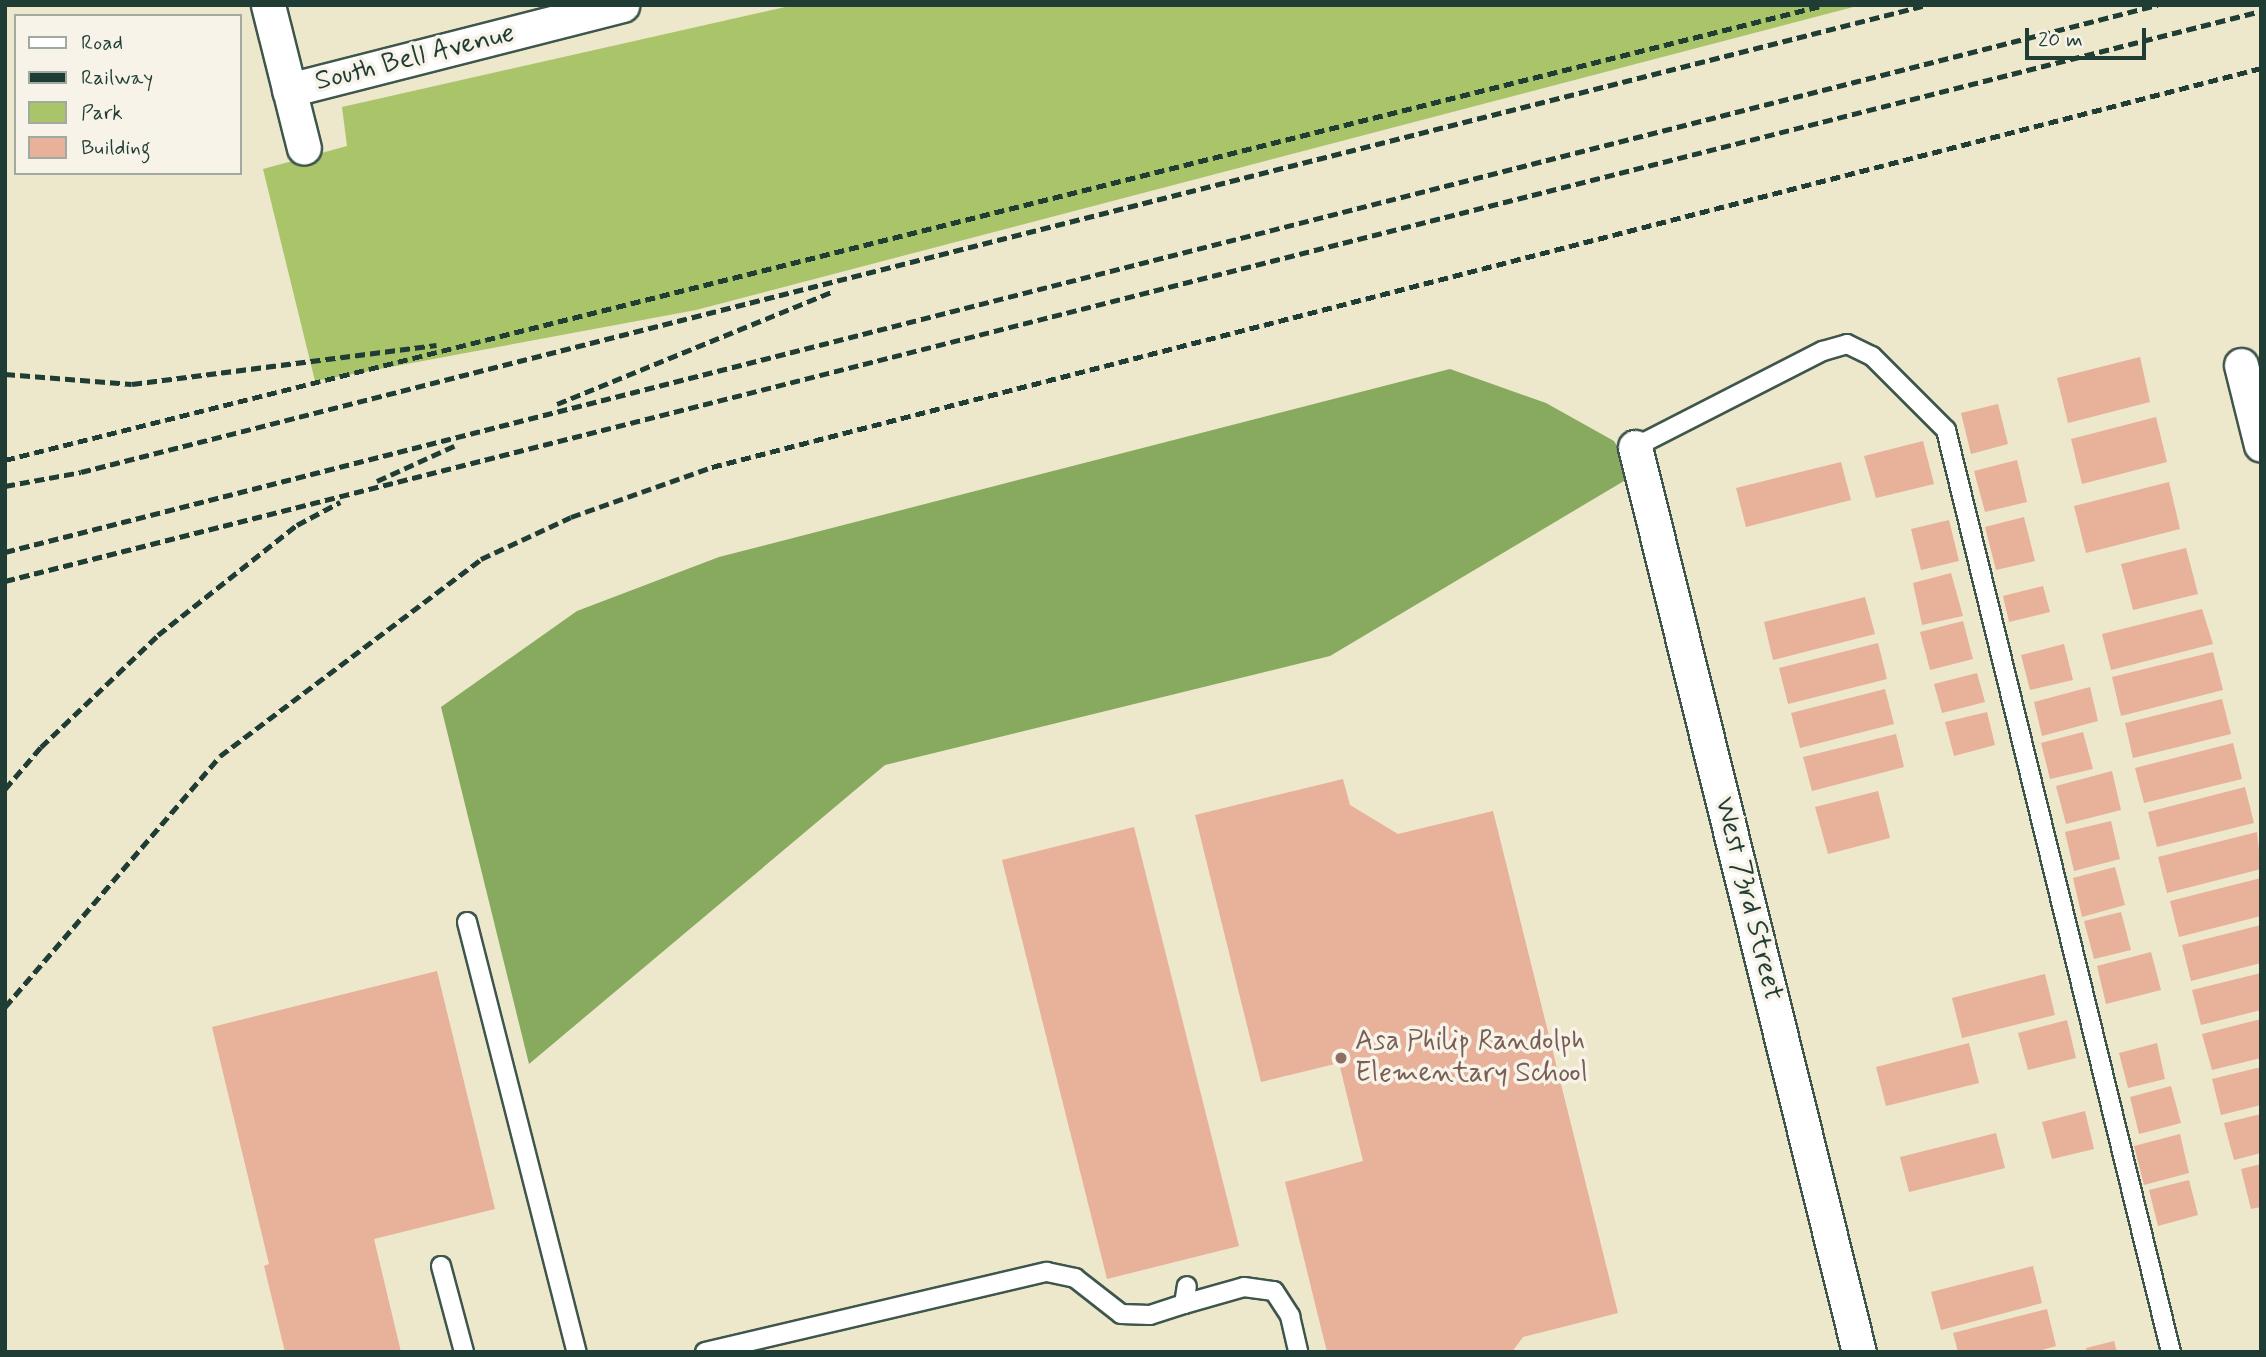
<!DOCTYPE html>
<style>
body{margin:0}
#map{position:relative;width:2266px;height:1357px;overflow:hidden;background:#ede7cc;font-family:Mynerve,sans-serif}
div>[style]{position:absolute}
.green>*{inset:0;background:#aac46a}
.forest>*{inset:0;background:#87aa5e}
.building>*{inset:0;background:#e7b19a}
.roads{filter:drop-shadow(2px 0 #3e564b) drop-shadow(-2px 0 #3e564b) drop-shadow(0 2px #3e564b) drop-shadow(0 -2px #3e564b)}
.lane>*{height:18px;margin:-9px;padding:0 9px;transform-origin:9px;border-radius:9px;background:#fff}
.street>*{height:33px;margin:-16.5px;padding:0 16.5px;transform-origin:16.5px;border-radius:16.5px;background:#fff}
.rail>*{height:5px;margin-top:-2.5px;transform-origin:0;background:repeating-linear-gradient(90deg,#1f3d34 0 10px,transparent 0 15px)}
.dots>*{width:19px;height:19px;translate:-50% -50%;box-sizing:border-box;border:4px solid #f7f3e8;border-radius:50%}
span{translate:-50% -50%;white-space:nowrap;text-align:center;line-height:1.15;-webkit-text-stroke:7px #f7f3e8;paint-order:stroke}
.street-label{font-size:28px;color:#1f3d34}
.education-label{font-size:28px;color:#785e54}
.left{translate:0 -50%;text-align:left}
.frame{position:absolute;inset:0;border:7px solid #1f3d34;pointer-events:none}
.legend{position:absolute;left:14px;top:14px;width:228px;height:161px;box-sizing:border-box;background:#f7f3e8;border:2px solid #a1aaa0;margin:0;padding:9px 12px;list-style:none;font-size:21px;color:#1f3d34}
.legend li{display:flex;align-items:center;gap:14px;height:35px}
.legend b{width:35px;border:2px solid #a1aaa0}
.scale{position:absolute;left:2025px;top:28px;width:121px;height:32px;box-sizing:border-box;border:4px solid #1f3d34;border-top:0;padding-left:9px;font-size:21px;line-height:24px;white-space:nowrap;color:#1f3d34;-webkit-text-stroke:5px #f7f3e8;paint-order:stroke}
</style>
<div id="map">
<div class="green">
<i style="clip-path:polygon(794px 5px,1861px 5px,696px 310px,315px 381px,263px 169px,347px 146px,342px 107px)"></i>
</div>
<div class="forest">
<i style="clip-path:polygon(1450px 369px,1546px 403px,1614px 441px,1634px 475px,1330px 656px,885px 765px,529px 1064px,441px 707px,577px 611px,719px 557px)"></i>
</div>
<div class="building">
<i style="clip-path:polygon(2140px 357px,2150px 402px,2068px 423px,2057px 378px)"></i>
<i style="clip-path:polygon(1998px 404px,2008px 444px,1971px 454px,1961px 413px)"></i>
<i style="clip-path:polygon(2156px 417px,2167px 462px,2082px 484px,2071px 439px)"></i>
<i style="clip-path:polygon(1923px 441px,1934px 484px,1876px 498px,1864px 456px)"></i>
<i style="clip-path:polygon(2017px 460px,2027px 502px,1985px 512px,1974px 471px)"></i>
<i style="clip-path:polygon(1841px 462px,1851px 500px,1746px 527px,1736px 488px)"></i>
<i style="clip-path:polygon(2169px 482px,2180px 529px,2086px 553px,2074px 506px)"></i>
<i style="clip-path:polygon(2024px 517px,2035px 561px,1996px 570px,1985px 527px)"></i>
<i style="clip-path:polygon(1949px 520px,1959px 561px,1921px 570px,1911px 529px)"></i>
<i style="clip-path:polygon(2186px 548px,2198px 594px,2133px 610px,2121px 564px)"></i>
<i style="clip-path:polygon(1951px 573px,1963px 616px,1922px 625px,1913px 583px)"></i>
<i style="clip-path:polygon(2043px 586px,2050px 612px,2009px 622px,2003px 596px)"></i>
<i style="clip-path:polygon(1865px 597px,1875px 634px,1773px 660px,1764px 622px)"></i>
<i style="clip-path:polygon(2202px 609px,2213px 644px,2111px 670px,2102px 634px)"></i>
<i style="clip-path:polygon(1963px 621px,1973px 659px,1930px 670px,1920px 632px)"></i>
<i style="clip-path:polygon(1878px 643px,1887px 679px,1788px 704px,1779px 668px)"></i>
<i style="clip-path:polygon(2064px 644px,2073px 680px,2030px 690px,2021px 655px)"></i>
<i style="clip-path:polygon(2213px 652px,2223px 690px,2121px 716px,2112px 677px)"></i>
<i style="clip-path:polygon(1977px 673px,1985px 702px,1942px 713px,1934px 684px)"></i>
<i style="clip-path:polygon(2090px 687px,2098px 721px,2042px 736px,2034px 702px)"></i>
<i style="clip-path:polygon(1885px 689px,1894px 724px,1800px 748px,1791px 713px)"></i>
<i style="clip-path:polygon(2222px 699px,2231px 734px,2133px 758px,2125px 723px)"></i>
<i style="clip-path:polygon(1987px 712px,1995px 745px,1954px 756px,1945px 722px)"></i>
<i style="clip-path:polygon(2083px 732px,2093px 769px,2050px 779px,2041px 743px)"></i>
<i style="clip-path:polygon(1896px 734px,1904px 767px,1812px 791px,1803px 757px)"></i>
<i style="clip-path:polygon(2233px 743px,2242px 779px,2144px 803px,2135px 768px)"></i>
<i style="clip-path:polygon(2112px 771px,2121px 810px,2066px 824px,2056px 786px)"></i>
<i style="clip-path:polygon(1343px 779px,1350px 805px,1398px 834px,1493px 811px,1618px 1313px,1523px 1337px,1512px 1352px,1327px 1352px,1285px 1182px,1363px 1161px,1339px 1063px,1261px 1082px,1195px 815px)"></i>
<i style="clip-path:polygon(2245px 787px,2254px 823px,2157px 847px,2148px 812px)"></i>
<i style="clip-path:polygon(1878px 791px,1890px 838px,1828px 854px,1815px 807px)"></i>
<i style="clip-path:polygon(2111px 821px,2120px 859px,2074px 871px,2065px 832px)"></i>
<i style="clip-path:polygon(1134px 827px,1239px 1246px,1107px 1279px,1002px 860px)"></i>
<i style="clip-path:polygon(2257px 832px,2261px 869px,2167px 893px,2158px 857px)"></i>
<i style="clip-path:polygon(2115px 867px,2125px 905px,2082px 917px,2073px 878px)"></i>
<i style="clip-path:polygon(2261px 878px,2261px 916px,2179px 937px,2170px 901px)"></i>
<i style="clip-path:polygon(2121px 912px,2131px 950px,2094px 959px,2084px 921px)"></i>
<i style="clip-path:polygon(2261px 925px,2261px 963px,2191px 981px,2182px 945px)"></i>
<i style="clip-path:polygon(2151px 952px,2161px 990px,2106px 1004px,2097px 966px)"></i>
<i style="clip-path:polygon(437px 971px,495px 1209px,374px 1239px,401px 1352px,285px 1352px,264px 1266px,269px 1264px,212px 1027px)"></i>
<i style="clip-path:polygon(2261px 973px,2261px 1010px,2201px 1025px,2192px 990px)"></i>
<i style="clip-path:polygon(2045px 974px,2055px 1015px,1962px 1038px,1952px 998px)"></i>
<i style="clip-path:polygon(2261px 1019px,2261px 1058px,2212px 1070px,2202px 1034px)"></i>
<i style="clip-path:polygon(2067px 1020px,2076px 1058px,2028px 1070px,2018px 1033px)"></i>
<i style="clip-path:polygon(1969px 1043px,1979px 1083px,1886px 1106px,1876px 1067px)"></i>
<i style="clip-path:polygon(2157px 1043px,2165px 1079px,2128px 1088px,2119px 1053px)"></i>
<i style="clip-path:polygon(2261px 1067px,2261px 1105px,2221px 1115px,2212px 1079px)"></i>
<i style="clip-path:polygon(2171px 1086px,2181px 1123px,2139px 1134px,2130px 1097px)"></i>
<i style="clip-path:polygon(2085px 1111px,2094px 1149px,2052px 1159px,2042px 1122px)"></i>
<i style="clip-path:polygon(2261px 1114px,2261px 1153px,2234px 1160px,2224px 1123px)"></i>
<i style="clip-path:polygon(1996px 1133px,2005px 1168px,1909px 1192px,1900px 1157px)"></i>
<i style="clip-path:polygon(2180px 1134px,2189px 1173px,2144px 1185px,2134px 1146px)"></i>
<i style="clip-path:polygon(2261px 1164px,2261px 1207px,2251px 1209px,2241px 1169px)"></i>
<i style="clip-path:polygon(2189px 1180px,2198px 1215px,2158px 1226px,2149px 1190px)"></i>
<i style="clip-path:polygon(2033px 1266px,2042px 1303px,1941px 1330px,1931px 1292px)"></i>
<i style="clip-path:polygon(2047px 1309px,2056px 1346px,2035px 1352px,1958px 1352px,1953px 1333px)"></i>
<i style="clip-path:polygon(2114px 1341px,2117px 1352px,2087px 1352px,2086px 1348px)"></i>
</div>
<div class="roads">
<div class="lane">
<i style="left:1635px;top:447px;width:211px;rotate:-27.1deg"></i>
<i style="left:1823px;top:351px;width:25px;rotate:-16deg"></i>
<i style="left:1847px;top:344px;width:28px;rotate:26deg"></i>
<i style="left:1872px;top:356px;width:105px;rotate:45deg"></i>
<i style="left:1946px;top:430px;width:949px;rotate:76.29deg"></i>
<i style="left:467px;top:922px;width:444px;rotate:75.7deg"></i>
<i style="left:441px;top:1266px;width:89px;rotate:75deg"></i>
<i style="left:1184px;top:1304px;width:62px;rotate:-15.8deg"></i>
<i style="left:1244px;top:1287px;width:30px;rotate:8deg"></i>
<i style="left:1274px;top:1291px;width:30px;rotate:57deg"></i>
<i style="left:1290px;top:1316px;width:37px;rotate:77deg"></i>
<i style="left:705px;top:1352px;width:351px;rotate:-13.2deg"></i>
<i style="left:1047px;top:1272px;width:29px;rotate:12deg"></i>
<i style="left:1075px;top:1278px;width:58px;rotate:38deg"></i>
<i style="left:1121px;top:1314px;width:29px;rotate:2deg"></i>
<i style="left:1150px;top:1315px;width:36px;rotate:-18deg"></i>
<i style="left:1184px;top:1304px;width:18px;rotate:-81deg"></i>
</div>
<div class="street">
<i style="left:268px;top:5px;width:147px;rotate:75.9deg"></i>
<i style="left:289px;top:90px;width:344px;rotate:-14.3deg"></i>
<i style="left:2241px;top:365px;width:82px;rotate:76deg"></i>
<i style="left:1635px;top:447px;width:932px;rotate:76.1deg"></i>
</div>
</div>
<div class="rail">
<i style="left:5px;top:374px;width:127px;rotate:4.5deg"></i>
<i style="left:132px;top:384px;width:307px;rotate:-7.3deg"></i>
<i style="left:557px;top:404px;width:297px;rotate:-22.2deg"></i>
<i style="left:5px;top:460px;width:1875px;rotate:-14.04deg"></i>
<i style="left:377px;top:481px;width:87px;rotate:-24.5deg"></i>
<i style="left:5px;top:486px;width:77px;rotate:-10.4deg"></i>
<i style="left:81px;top:472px;width:1904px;rotate:-14.2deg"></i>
<i style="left:5px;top:552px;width:2221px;rotate:-14.26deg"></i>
<i style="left:5px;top:581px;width:2327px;rotate:-14.18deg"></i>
<i style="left:5px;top:789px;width:55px;rotate:-49.4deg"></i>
<i style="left:41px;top:747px;width:162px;rotate:-43.7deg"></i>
<i style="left:158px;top:635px;width:177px;rotate:-38.4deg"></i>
<i style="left:297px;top:525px;width:49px;rotate:-28.1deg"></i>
<i style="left:5px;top:1007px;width:330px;rotate:-49.4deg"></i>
<i style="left:220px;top:756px;width:327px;rotate:-37deg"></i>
<i style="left:481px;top:559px;width:99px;rotate:-25deg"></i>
<i style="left:571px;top:517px;width:150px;rotate:-19.5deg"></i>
<i style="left:712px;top:467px;width:1600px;rotate:-14.44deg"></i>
</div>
<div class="dots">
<i style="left:1341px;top:1058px;background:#8d6e63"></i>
</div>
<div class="street-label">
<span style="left:415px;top:58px;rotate:-14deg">South Bell Avenue</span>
<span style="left:1748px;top:899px;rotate:76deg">West 73rd Street</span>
</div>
<div class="education-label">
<span class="left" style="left:1355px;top:1058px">Asa Philip Randolph<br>Elementary School</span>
</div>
<div class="frame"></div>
<ul class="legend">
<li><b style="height:9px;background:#fff"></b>Road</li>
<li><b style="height:9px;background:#1f3d34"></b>Railway</li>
<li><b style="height:19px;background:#aac46a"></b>Park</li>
<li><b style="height:19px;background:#e7b19a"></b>Building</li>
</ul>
<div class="scale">20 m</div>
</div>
